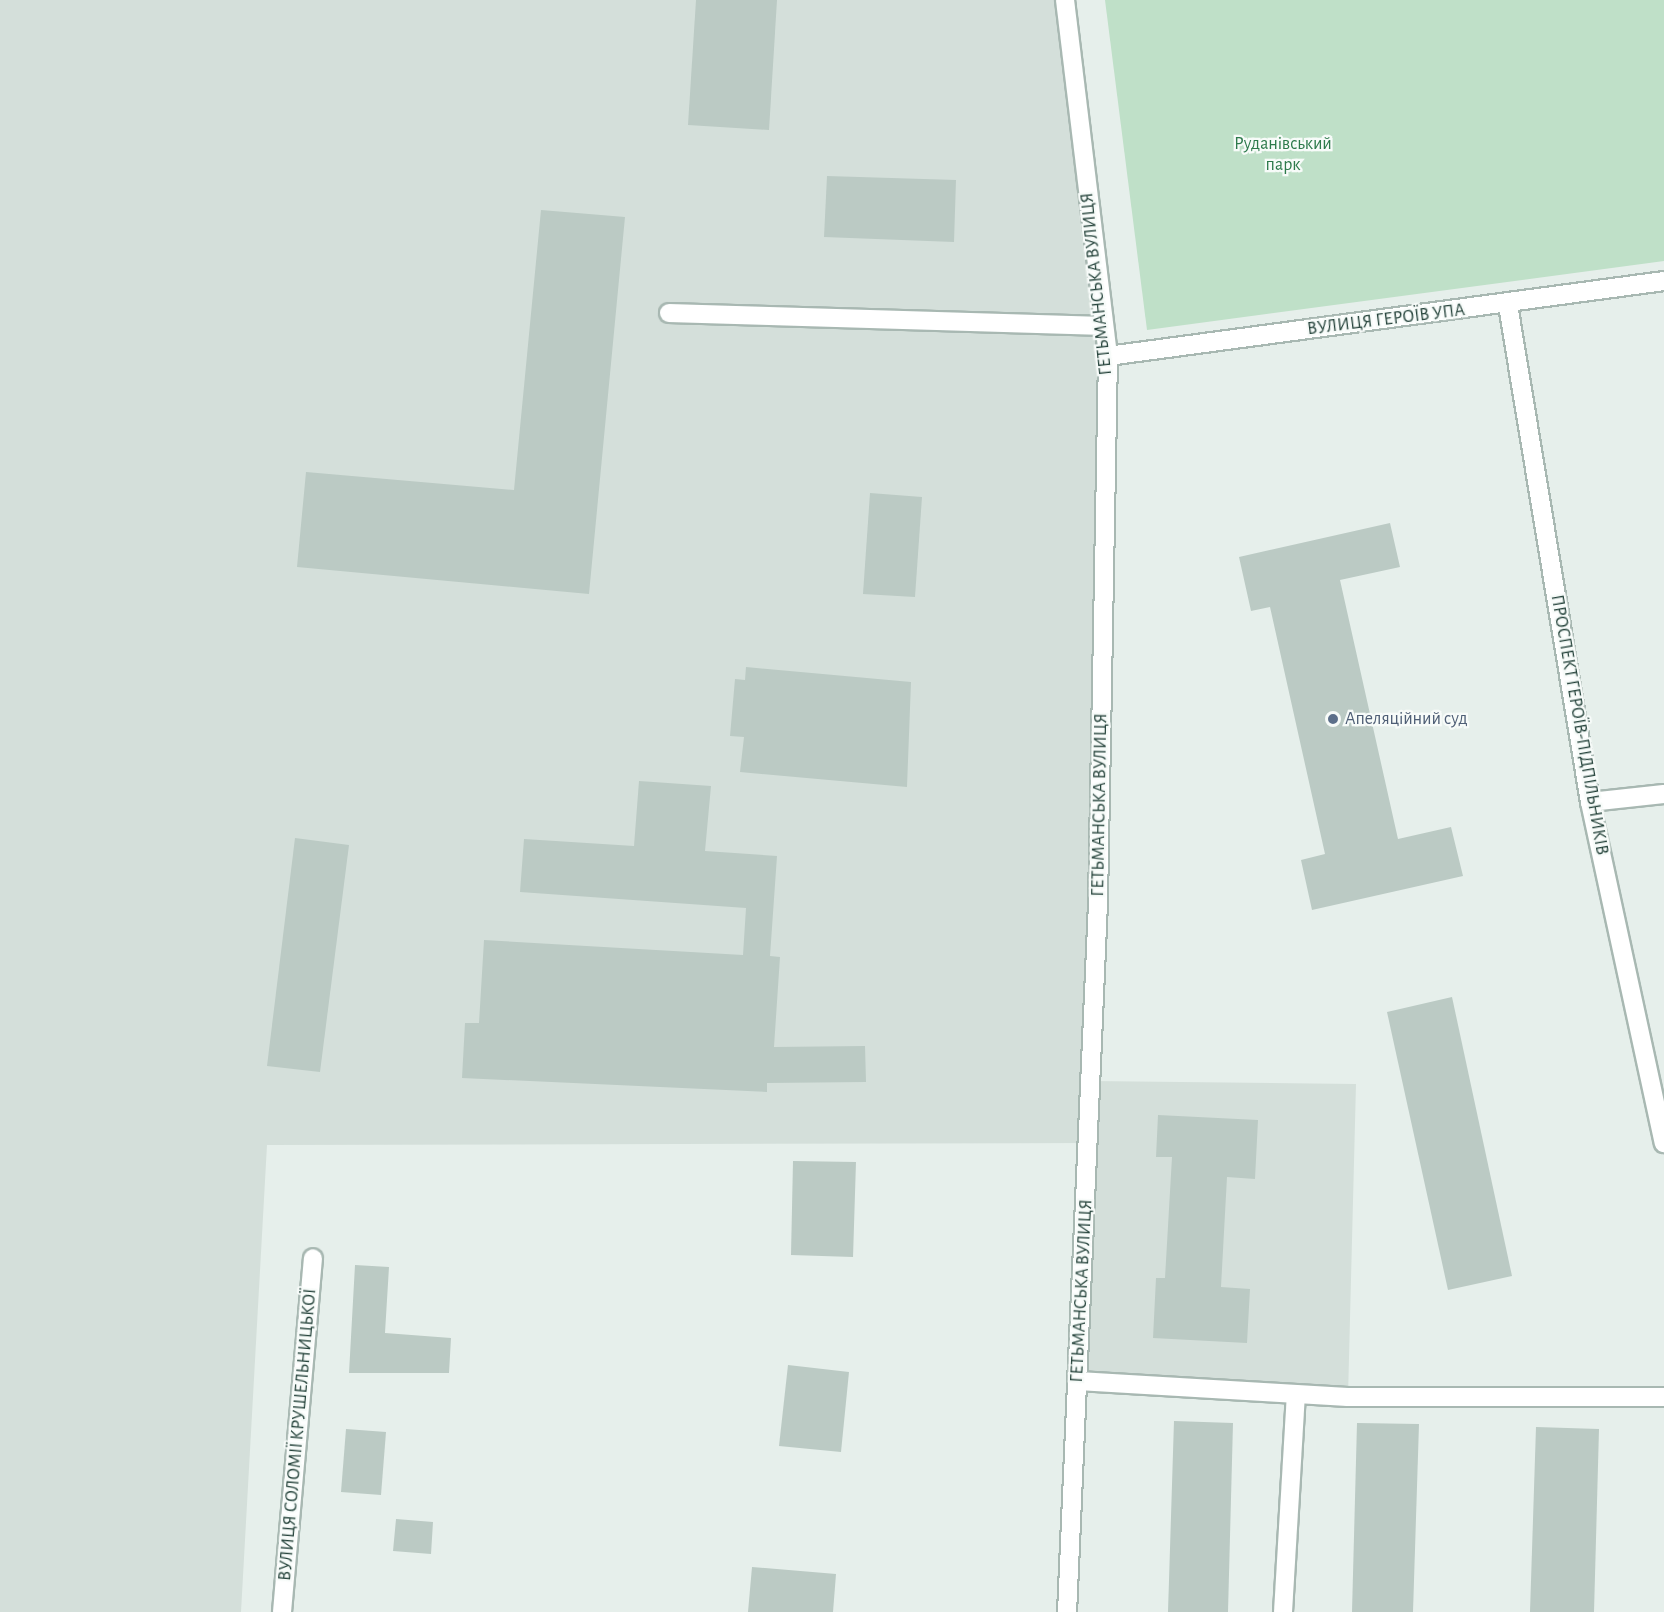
<!DOCTYPE html>
<meta charset="utf-8">
<style>
body{margin:0}
#map{position:relative;width:1664px;height:1612px;overflow:hidden;background:#e6efeb;font-family:"Alegreya Sans",sans-serif}
div>[style]{position:absolute}
.built>*{inset:0;background:#d4dfda}
.green>*{inset:0;background:#bfe0c8}
.building>*{inset:0;background:#bbcac4}
.roads{filter:drop-shadow(2px 0 #a8b8b2) drop-shadow(-2px 0 #a8b8b2) drop-shadow(0 2px #a8b8b2) drop-shadow(0 -2px #a8b8b2)}
.minor>*{height:18px;margin:-9px;padding:0 9px;transform-origin:9px;border-radius:9px;background:#fff}
.dots>*{width:16px;height:16px;translate:-50% -50%;box-sizing:border-box;border:3px solid #f7fbf9;border-radius:50%}
span{translate:-50% -50%;white-space:nowrap;text-align:center;line-height:1.15;-webkit-text-stroke:4.5px #f7fbf9;paint-order:stroke}
.park-label{font-size:18px;color:#2d7a4b}
.street-label{font-size:18px;color:#24423a}
.service-label{font-size:18px;color:#4e5e75}
.left{translate:0 -50%;text-align:left}
</style>
<div id="map">
<div class="built">
<i style="clip-path:polygon(0 0,1065px 0,1108px 356px,1090px 1081px,1356px 1084px,1348px 1397px,1078px 1381px,1089px 1143px,267px 1145px,241px 1612px,0 1612px)"></i>
</div>
<div class="green">
<i style="clip-path:polygon(1105px 0,1664px 0,1664px 261px,1147px 330px)"></i>
</div>
<div class="building">
<i style="clip-path:polygon(696px 0,777px 0,769px 130px,688px 125px)"></i>
<i style="clip-path:polygon(827px 176px,956px 180px,954px 242px,824px 237px)"></i>
<i style="clip-path:polygon(541px 210px,625px 217px,589px 594px,297px 567px,306px 472px,514px 490px)"></i>
<i style="clip-path:polygon(870px 493px,922px 497px,915px 597px,863px 594px)"></i>
<i style="clip-path:polygon(1390px 523px,1400px 567px,1340px 580px,1398px 839px,1451px 827px,1463px 876px,1312px 910px,1301px 860px,1325px 854px,1270px 607px,1251px 611px,1239px 557px)"></i>
<i style="clip-path:polygon(746px 667px,911px 682px,907px 787px,740px 772px,744px 737px,730px 736px,735px 679px,745px 680px)"></i>
<i style="clip-path:polygon(639px 781px,711px 786px,705px 851px,777px 856px,770px 956px,780px 957px,774px 1047px,865px 1046px,866px 1082px,767px 1083px,767px 1092px,462px 1078px,465px 1023px,479px 1023px,484px 940px,743px 955px,746px 908px,520px 892px,524px 839px,634px 846px)"></i>
<i style="clip-path:polygon(295px 838px,349px 845px,320px 1072px,267px 1066px)"></i>
<i style="clip-path:polygon(1452px 997px,1512px 1276px,1448px 1290px,1387px 1012px)"></i>
<i style="clip-path:polygon(1158px 1115px,1258px 1120px,1255px 1179px,1227px 1177px,1221px 1287px,1250px 1289px,1247px 1343px,1153px 1338px,1156px 1278px,1165px 1278px,1172px 1157px,1156px 1157px)"></i>
<i style="clip-path:polygon(793px 1161px,856px 1162px,853px 1257px,791px 1255px)"></i>
<i style="clip-path:polygon(355px 1265px,389px 1267px,385px 1333px,451px 1338px,449px 1373px,349px 1373px)"></i>
<i style="clip-path:polygon(788px 1365px,849px 1372px,841px 1452px,779px 1446px)"></i>
<i style="clip-path:polygon(1174px 1421px,1233px 1423px,1228px 1612px,1168px 1612px)"></i>
<i style="clip-path:polygon(1357px 1423px,1419px 1424px,1413px 1612px,1352px 1612px)"></i>
<i style="clip-path:polygon(1536px 1427px,1599px 1429px,1594px 1612px,1530px 1612px)"></i>
<i style="clip-path:polygon(346px 1429px,386px 1432px,381px 1495px,341px 1492px)"></i>
<i style="clip-path:polygon(396px 1519px,433px 1522px,431px 1554px,393px 1551px)"></i>
<i style="clip-path:polygon(752px 1567px,836px 1574px,833px 1612px,748px 1612px)"></i>
</div>
<div class="roads">
<div class="minor">
<i style="left:1065px;top:0;width:359px;rotate:83.1deg"></i>
<i style="left:1108px;top:356px;width:547px;rotate:91.05deg"></i>
<i style="left:1098px;top:903px;width:710px;rotate:92.5deg"></i>
<i style="left:1508px;top:305px;width:504px;rotate:80.63deg"></i>
<i style="left:1590px;top:802px;width:349px;rotate:77.8deg"></i>
<i style="left:669px;top:313px;width:435px;rotate:1.7deg"></i>
<i style="left:1108px;top:356px;width:561px;rotate:-7.68deg"></i>
<i style="left:1590px;top:802px;width:74px;rotate:-6.2deg"></i>
<i style="left:1078px;top:1381px;width:270px;rotate:3.4deg"></i>
<i style="left:1348px;top:1397px;width:316px"></i>
<i style="left:282px;top:1612px;width:355px;rotate:-85deg"></i>
<i style="left:1283px;top:1612px;width:218px;rotate:-86.6deg"></i>
</div>
</div>
<div class="dots">
<i style="left:1333px;top:719px;background:#5c6f8a"></i>
</div>
<div class="park-label">
<span style="left:1283px;top:155px">Руданівський<br>парк</span>
</div>
<div class="street-label">
<span style="left:1097px;top:284px;rotate:-96deg">ГЕТЬМАНСЬКА ВУЛИЦЯ</span>
<span style="left:1386px;top:320px;rotate:-7deg">ВУЛИЦЯ ГЕРОЇВ УПА</span>
<span style="left:1579px;top:725px;rotate:80deg">ПРОСПЕКТ ГЕРОЇВ-ПІДПІЛЬНИКІВ</span>
<span style="left:1100px;top:805px;rotate:-89deg">ГЕТЬМАНСЬКА ВУЛИЦЯ</span>
<span style="left:1082px;top:1291px;rotate:-87deg">ГЕТЬМАНСЬКА ВУЛИЦЯ</span>
<span style="left:298px;top:1435px;rotate:-85deg">ВУЛИЦЯ СОЛОМІЇ КРУШЕЛЬНИЦЬКОЇ</span>
</div>
<div class="service-label">
<span class="left" style="left:1345px;top:719px">Апеляційний суд</span>
</div>
</div>
